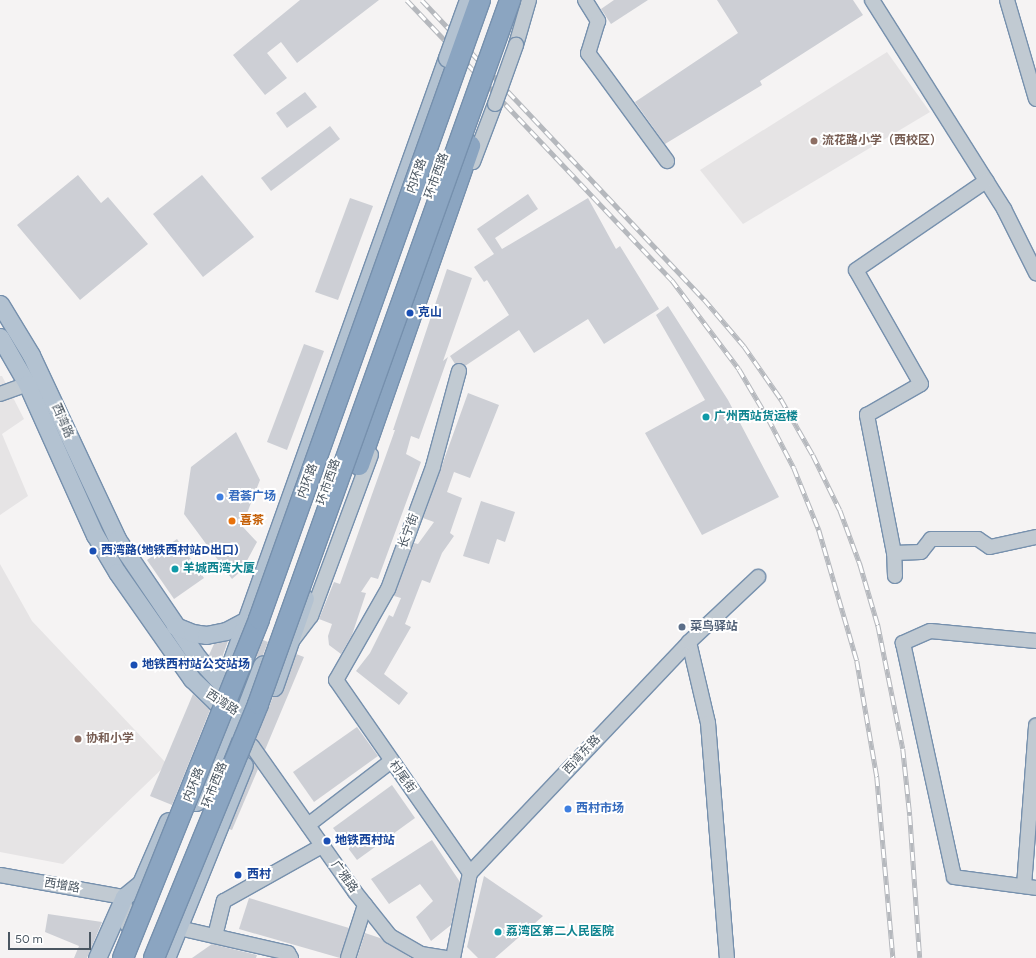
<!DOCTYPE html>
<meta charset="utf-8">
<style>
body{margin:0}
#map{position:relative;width:1036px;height:958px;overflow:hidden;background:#f5f3f3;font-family:Figtree,"Noto Sans SC",sans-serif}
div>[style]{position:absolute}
.education>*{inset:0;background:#e6e4e5}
.building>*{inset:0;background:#cdcfd5}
.roads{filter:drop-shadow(1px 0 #7690ad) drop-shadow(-1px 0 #7690ad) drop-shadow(0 1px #7690ad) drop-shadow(0 -1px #7690ad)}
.minor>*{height:14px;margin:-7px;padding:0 7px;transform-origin:7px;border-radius:7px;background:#c1cad2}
.major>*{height:17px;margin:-8.5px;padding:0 8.5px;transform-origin:8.5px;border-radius:8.5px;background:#b3c2d1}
.highway>*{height:20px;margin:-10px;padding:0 10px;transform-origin:10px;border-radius:10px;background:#8ba5c1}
.rail>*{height:4.5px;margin-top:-2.25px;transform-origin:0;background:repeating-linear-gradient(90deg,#fff 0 9px,#b5b8bd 0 18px);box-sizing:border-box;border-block:1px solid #b5b8bd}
.bridges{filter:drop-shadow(1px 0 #7690ad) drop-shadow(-1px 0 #7690ad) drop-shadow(0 1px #7690ad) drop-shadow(0 -1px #7690ad)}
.minor-bridge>*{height:14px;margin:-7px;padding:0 7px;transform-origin:7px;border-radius:7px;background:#c1cad2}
.major-bridge>*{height:17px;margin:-8.5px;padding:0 8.5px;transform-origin:8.5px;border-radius:8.5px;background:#b3c2d1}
.highway-bridge>*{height:20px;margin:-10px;padding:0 10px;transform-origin:10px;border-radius:10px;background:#8ba5c1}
.dots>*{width:11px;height:11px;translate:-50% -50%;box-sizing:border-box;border:2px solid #fff;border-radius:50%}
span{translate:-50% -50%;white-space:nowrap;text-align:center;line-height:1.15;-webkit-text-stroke:4px #fff;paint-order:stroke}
.education-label{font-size:12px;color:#785e54;font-weight:700}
.left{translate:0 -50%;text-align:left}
.street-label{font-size:12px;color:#4a5661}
.transit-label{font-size:12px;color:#164399;font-weight:700}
.culture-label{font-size:12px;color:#0d838f;font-weight:700}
.shop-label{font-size:12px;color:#366cbe;font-weight:700}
.food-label{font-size:12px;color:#c56008;font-weight:700}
.service-label{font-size:12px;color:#4e5e75;font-weight:700}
.scale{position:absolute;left:8px;top:932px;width:83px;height:18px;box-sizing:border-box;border:2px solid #4a5661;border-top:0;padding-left:5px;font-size:12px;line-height:14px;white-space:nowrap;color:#4a5661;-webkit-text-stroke:3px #fff;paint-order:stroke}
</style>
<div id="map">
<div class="education">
<i style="clip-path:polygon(887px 52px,930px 112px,743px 224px,700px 170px)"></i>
<i style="clip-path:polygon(0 376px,2px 376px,24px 419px,2px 434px,28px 496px,0 515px)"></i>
<i style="clip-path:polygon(0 564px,32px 621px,167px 764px,63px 864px,0 852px)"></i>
</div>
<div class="building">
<i style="clip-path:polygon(300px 0,379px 0,297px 63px,281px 42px,267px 53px,287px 78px,265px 95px,233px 55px)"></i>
<i style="clip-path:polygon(614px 0,648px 0,611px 24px,601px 9px)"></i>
<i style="clip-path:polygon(717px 0,853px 0,863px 15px,760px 81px,762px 85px,665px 144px,635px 102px,738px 33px)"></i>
<i style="clip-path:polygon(305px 92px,317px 107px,287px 128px,276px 113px)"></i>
<i style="clip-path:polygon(330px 126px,340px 139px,271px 191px,261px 178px)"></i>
<i style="clip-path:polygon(78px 175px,101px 203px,108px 197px,148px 244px,80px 300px,17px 225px)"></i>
<i style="clip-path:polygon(202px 175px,254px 237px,203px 277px,153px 214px)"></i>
<i style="clip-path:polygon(528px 194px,538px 209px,495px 238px,502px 249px,588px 198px,616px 249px,620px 246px,659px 309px,604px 344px,588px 319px,534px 353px,519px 330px,465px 366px,455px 364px,450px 356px,509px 315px,487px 280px,484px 282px,474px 267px,494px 254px,477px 229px)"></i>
<i style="clip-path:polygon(350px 198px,373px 206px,338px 300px,315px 292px)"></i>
<i style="clip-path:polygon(447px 269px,472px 278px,443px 361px,448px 357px,419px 439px,411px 436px,406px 454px,421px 462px,378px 579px,371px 577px,361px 592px,366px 593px,352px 635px,341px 654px,329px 645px,328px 636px,332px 624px,319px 619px,334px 582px,340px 584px,395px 430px,393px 430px)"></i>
<i style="clip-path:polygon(668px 306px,728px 400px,779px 497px,702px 535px,645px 433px,705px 400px,656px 315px)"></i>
<i style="clip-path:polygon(304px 344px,324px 351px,287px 450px,267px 442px)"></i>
<i style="clip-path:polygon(468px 393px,499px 405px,470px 478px,454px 472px,447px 492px,462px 498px,450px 533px,454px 536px,442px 553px,430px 583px,422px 580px,405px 624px,411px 627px,384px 674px,408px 693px,399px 705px,356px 671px,370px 653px,389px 615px,393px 617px,401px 598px,394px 596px,414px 543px,418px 544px,434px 522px,423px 518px)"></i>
<i style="clip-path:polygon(236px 432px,260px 480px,242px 526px,257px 542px,242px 570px,232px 579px,184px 514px,191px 467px)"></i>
<i style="clip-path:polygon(481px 501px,515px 512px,505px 542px,497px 539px,489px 564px,463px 556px)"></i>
<i style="clip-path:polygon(177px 539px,204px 578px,174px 599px,147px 560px)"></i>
<i style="clip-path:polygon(263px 640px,268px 642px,263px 655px,256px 657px)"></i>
<i style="clip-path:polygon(228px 641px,219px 666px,209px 655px,214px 644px)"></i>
<i style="clip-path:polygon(296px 654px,304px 657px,265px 750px,256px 739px,273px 697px,280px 695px,283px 690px)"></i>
<i style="clip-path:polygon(193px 694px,210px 710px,172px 805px,150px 796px)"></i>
<i style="clip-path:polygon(357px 727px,378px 756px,314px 802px,293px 772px)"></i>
<i style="clip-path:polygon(254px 763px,258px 769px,232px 830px,229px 829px)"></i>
<i style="clip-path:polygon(392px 785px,415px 818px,357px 860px,333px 828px)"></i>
<i style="clip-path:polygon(432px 840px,460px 882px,451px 925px,431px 941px,416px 917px,433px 901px,420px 884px,389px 904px,371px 879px)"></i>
<i style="clip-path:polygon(484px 876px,543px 916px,495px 958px,478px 958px,467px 947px)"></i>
<i style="clip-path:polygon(249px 898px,349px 928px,340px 958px,239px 929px)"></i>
<i style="clip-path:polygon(48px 914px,102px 922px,87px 958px,74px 958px,79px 946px,45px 932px)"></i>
<i style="clip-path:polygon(365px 933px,380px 938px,411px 958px,357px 958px)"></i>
<i style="clip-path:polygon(212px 944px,257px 955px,256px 958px,192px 958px)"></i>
</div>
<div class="roads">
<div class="minor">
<i style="left:585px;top:0;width:25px;rotate:58deg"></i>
<i style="left:598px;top:21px;width:34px;rotate:107deg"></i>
<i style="left:588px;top:53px;width:134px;rotate:53.8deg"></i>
<i style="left:872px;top:0;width:247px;rotate:57.7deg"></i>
<i style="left:1004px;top:209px;width:72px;rotate:63.4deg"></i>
<i style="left:1007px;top:0;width:103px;rotate:73.7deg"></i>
<i style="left:516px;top:45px;width:47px;rotate:-73.9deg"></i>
<i style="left:473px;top:162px;width:62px;rotate:-69.2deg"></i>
<i style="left:459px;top:371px;width:99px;rotate:105.2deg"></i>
<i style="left:433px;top:467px;width:130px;rotate:110.2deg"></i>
<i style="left:388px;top:589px;width:105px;rotate:119.7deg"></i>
<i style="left:336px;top:680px;width:235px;rotate:55.2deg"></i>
<i style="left:0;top:394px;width:29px;rotate:-20deg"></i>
<i style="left:894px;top:553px;width:141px;rotate:-101.1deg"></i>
<i style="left:867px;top:415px;width:62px;rotate:-29.9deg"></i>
<i style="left:921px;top:384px;width:131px;rotate:-119.7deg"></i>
<i style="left:856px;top:270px;width:158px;rotate:-34.4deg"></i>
<i style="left:895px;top:576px;width:23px;rotate:-92deg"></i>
<i style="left:894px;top:553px;width:27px;rotate:-2deg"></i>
<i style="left:921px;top:552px;width:16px;rotate:-52deg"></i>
<i style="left:931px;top:539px;width:47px"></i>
<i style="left:978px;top:539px;width:14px;rotate:34deg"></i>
<i style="left:990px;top:547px;width:47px;rotate:-12.3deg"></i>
<i style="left:292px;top:641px;width:31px;rotate:-53deg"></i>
<i style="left:311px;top:616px;width:172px;rotate:-69.6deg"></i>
<i style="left:1036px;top:641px;width:106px;rotate:-174.6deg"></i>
<i style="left:930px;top:631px;width:30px;rotate:156deg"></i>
<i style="left:903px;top:643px;width:239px;rotate:77.7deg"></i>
<i style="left:954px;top:877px;width:83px;rotate:7.6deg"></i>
<i style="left:689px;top:642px;width:83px;rotate:76.8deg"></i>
<i style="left:708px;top:723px;width:236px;rotate:85.4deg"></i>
<i style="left:252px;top:746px;width:179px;rotate:54.8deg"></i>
<i style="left:355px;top:892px;width:56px;rotate:51.5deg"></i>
<i style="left:390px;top:936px;width:36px;rotate:30deg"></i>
<i style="left:421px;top:954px;width:25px;rotate:9deg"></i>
<i style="left:308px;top:825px;width:103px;rotate:-37.5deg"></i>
<i style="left:0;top:875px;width:126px;rotate:10.1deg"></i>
<i style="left:124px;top:897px;width:28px;rotate:84deg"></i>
<i style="left:1024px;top:886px;width:161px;rotate:-85.7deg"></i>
<i style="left:179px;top:928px;width:112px;rotate:12.9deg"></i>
<i style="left:288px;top:953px;width:6px;rotate:59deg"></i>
<i style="left:215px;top:936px;width:36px;rotate:-76deg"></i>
<i style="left:224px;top:901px;width:112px;rotate:-29.3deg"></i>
<i style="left:348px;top:958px;width:56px;rotate:-72.2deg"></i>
<i style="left:453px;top:958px;width:87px;rotate:-78.7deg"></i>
<i style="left:470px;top:873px;width:318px;rotate:-46.5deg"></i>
<i style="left:689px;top:642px;width:95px;rotate:-43.3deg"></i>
</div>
<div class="major">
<i style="left:0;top:304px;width:60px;rotate:58.7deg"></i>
<i style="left:31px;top:355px;width:203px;rotate:64.9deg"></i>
<i style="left:117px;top:539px;width:144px;rotate:55.8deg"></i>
<i style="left:198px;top:658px;width:49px;rotate:47.5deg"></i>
<i style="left:0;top:337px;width:54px;rotate:60.1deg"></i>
<i style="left:27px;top:384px;width:166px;rotate:65.8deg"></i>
<i style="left:95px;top:535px;width:43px;rotate:59.3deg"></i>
<i style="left:117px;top:572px;width:131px;rotate:55deg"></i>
<i style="left:192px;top:679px;width:33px;rotate:44deg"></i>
<i style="left:216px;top:702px;width:21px;rotate:29deg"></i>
<i style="left:175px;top:626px;width:18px;rotate:22deg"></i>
<i style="left:192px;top:633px;width:14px;rotate:8deg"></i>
<i style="left:206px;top:635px;width:20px;rotate:-11deg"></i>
<i style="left:226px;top:631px;width:24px;rotate:-28deg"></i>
<i style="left:227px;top:674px;width:654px;rotate:-70.35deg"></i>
<i style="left:274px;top:687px;width:94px;rotate:-70.8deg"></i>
<i style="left:237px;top:730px;width:70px;rotate:-69deg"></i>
<i style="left:196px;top:802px;width:99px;rotate:-68.1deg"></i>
<i style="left:142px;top:881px;width:65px;rotate:-66.6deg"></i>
<i style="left:97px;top:958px;width:67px;rotate:-66.1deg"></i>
<i style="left:124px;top:897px;width:35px;rotate:-39deg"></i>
<i style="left:166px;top:958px;width:208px;rotate:-68deg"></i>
</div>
<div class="highway">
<i style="left:359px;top:465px;width:338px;rotate:-70.8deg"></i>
</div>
</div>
<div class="rail">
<i style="left:407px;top:0;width:386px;rotate:46.6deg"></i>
<i style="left:672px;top:280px;width:111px;rotate:53deg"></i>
<i style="left:739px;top:369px;width:57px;rotate:59.4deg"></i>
<i style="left:768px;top:418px;width:56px;rotate:62.5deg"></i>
<i style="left:794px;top:468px;width:67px;rotate:68deg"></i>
<i style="left:819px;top:530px;width:136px;rotate:73.8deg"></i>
<i style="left:857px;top:661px;width:118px;rotate:80.2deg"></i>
<i style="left:877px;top:777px;width:182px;rotate:84.9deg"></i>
<i style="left:422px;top:0;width:411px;rotate:46.7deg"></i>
<i style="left:704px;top:299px;width:62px;rotate:49.6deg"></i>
<i style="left:744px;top:346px;width:65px;rotate:55.1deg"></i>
<i style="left:781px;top:399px;width:64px;rotate:60.3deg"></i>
<i style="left:813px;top:455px;width:61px;rotate:63.9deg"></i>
<i style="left:840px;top:510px;width:58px;rotate:69.7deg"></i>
<i style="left:860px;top:564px;width:64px;rotate:73.6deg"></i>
<i style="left:878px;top:625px;width:126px;rotate:78.6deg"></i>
<i style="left:903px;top:749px;width:67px;rotate:84deg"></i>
<i style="left:910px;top:816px;width:142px;rotate:86deg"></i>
</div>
<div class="bridges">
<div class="minor-bridge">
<i style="left:495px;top:104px;width:63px;rotate:-70.4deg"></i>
</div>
<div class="major-bridge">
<i style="left:447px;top:58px;width:62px;rotate:-70.1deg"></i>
</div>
<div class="highway-bridge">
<i style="left:123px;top:958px;width:365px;rotate:-68.1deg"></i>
<i style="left:259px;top:619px;width:657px;rotate:-70.35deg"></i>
<i style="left:154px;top:958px;width:274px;rotate:-67.7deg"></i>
<i style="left:258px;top:704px;width:748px;rotate:-70.3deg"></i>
</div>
</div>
<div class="dots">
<i style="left:814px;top:141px;background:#8d6e63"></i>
<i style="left:410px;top:313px;background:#1a4fb4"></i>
<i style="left:706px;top:417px;background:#0f9aa8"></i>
<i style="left:220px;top:497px;background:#3f7fe0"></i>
<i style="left:232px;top:521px;background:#e8710a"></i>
<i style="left:93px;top:551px;background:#1a4fb4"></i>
<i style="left:175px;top:569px;background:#0f9aa8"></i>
<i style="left:682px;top:627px;background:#5c6f8a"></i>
<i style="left:134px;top:665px;background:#1a4fb4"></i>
<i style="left:78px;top:739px;background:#8d6e63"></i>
<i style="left:568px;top:809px;background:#3f7fe0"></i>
<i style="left:327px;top:841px;background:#1a4fb4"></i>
<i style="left:238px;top:875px;background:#1a4fb4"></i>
<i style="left:498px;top:932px;background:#0f9aa8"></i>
</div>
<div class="education-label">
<span class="left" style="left:822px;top:141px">流花路小学（西校区）</span>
<span class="left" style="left:86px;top:739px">协和小学</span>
</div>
<div class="street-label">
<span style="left:417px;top:176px;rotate:-70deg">内环路</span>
<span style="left:437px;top:176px;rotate:-70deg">环市西路</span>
<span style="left:62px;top:421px;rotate:66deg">西湾路</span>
<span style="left:308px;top:481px;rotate:-70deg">内环路</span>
<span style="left:329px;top:482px;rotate:-71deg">环市西路</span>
<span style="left:409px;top:531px;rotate:-70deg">长宁街</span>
<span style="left:222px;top:703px;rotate:33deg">西湾路</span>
<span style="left:582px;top:755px;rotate:-47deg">西湾东路</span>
<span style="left:402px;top:777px;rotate:54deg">村尾街</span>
<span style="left:194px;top:785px;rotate:-68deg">内环路</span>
<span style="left:215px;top:785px;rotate:-68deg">环市西路</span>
<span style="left:344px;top:877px;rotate:54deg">广雅路</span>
<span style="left:62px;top:886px;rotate:10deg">西增路</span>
</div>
<div class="transit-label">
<span class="left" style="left:418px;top:313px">克山</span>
<span class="left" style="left:101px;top:551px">西湾路(地铁西村站D出口)</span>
<span class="left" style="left:142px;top:665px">地铁西村站公交站场</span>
<span class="left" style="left:335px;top:841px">地铁西村站</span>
<span class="left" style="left:247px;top:875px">西村</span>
</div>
<div class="culture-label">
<span class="left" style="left:714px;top:417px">广州西站货运楼</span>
<span class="left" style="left:183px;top:569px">羊城西湾大厦</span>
<span class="left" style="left:506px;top:932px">荔湾区第二人民医院</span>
</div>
<div class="shop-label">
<span class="left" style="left:228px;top:497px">君荟广场</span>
<span class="left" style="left:576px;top:809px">西村市场</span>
</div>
<div class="food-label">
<span class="left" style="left:240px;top:521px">喜茶</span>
</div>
<div class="service-label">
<span class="left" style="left:690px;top:627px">菜鸟驿站</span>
</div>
<div class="scale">50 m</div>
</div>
